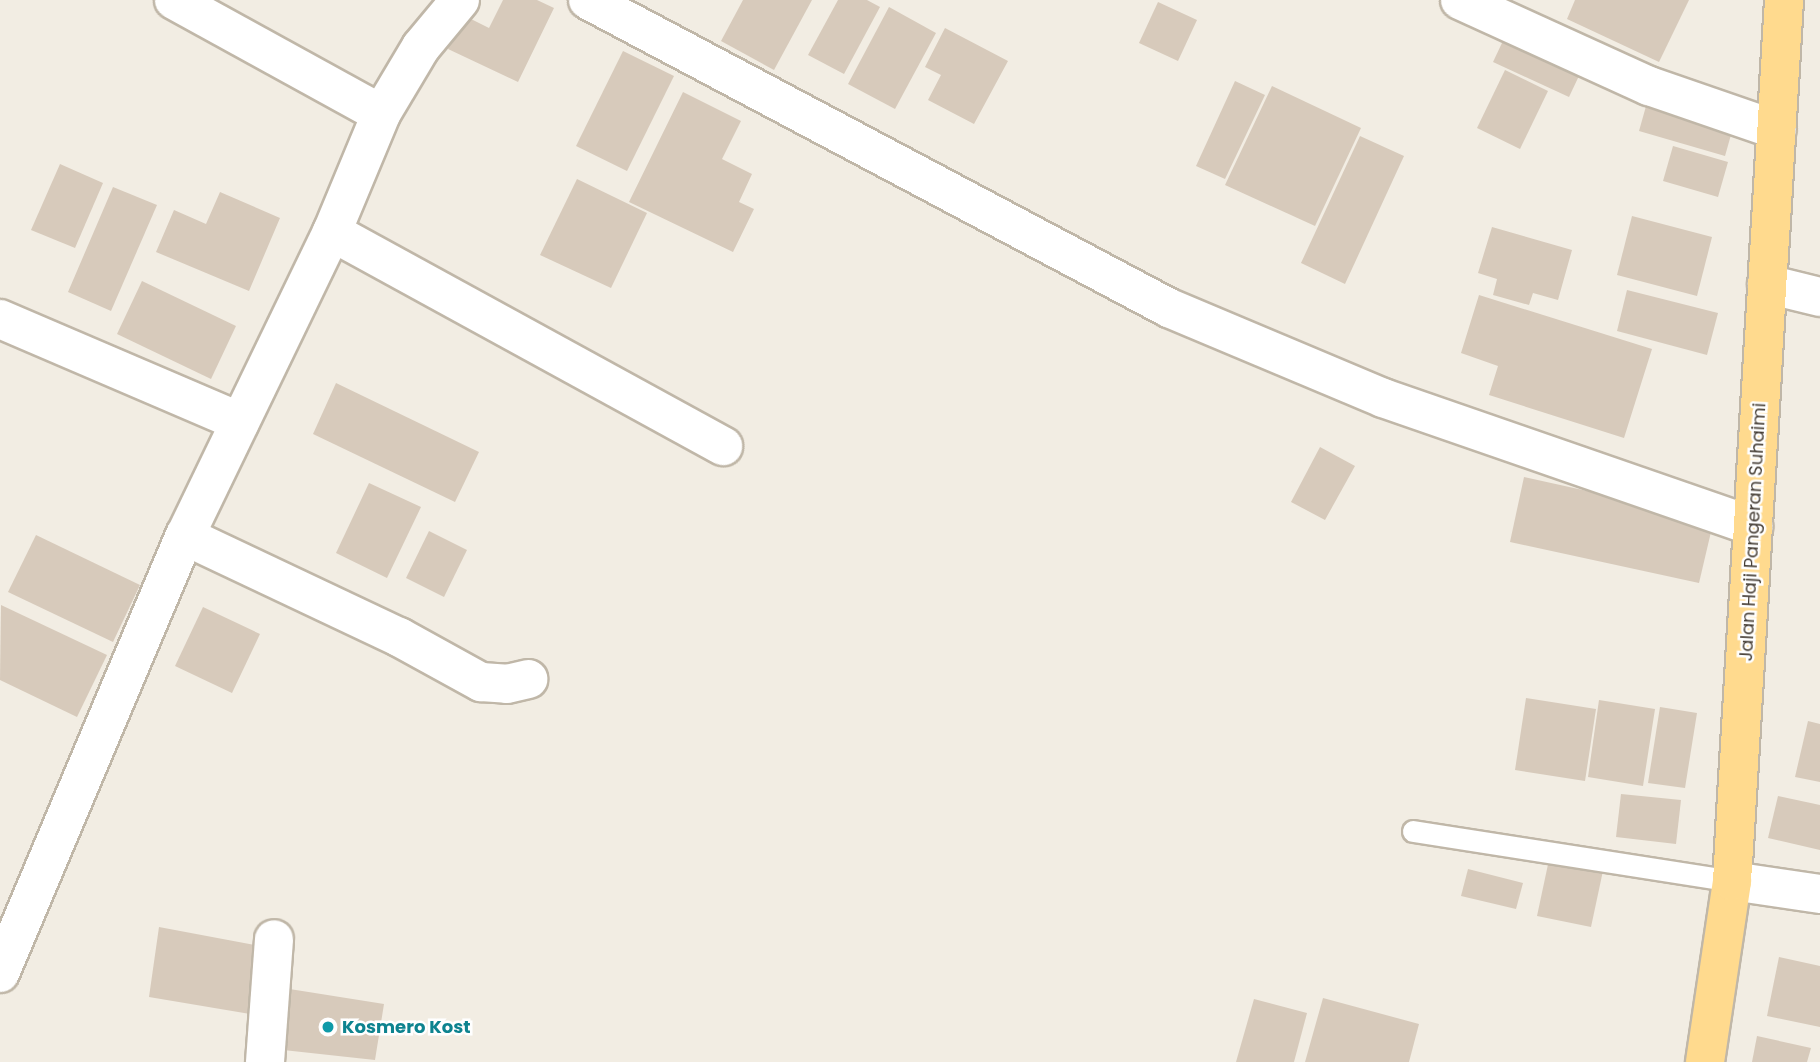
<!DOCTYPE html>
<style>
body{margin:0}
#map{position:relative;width:1820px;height:1062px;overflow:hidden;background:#f2ede3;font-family:Poppins,sans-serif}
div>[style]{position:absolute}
.building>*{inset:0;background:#d7cabb}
.roads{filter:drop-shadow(2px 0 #c0b7a8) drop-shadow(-2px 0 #c0b7a8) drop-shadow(0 2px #c0b7a8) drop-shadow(0 -2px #c0b7a8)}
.service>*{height:21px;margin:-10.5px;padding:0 10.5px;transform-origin:10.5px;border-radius:10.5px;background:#fff}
.minor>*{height:38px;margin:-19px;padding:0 19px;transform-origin:19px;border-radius:19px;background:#fff}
.primary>*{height:38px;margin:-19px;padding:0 19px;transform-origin:19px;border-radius:19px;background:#ffda8e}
.dots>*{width:19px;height:19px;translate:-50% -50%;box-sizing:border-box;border:4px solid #fff;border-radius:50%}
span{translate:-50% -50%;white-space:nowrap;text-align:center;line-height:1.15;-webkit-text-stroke:5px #fff;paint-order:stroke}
.street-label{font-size:18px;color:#443c33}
.culture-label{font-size:18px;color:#0d838f;font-weight:700}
.left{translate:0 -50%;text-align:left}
</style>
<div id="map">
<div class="building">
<i style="clip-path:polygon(503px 0,537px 0,554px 8px,518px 82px,448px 49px,463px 15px,489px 28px)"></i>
<i style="clip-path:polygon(743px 0,812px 0,774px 70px,721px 41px)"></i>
<i style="clip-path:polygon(838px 0,867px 0,880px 7px,844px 74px,808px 55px)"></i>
<i style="clip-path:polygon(1575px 0,1689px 0,1659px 62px,1567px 19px)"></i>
<i style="clip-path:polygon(1158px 2px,1197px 20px,1178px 61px,1139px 43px)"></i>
<i style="clip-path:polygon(889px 7px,936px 33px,895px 109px,848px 84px)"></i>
<i style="clip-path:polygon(1510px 26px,1586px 61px,1569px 97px,1493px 62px)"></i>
<i style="clip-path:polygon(945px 28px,1008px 61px,974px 124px,928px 100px,941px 75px,925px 67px)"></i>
<i style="clip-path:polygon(623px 51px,674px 76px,627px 171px,576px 146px)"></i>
<i style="clip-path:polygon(1505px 70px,1548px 91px,1520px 149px,1477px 128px)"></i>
<i style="clip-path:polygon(1235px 81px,1265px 95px,1225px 179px,1196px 166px)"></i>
<i style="clip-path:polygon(1272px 86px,1361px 128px,1315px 226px,1225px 185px)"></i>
<i style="clip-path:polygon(683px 92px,741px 121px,722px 159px,752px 174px,739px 202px,754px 209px,733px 252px,629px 202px)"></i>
<i style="clip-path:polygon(1650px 92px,1736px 117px,1725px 156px,1639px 131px)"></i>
<i style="clip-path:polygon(1360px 136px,1404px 156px,1345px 284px,1301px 263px)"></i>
<i style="clip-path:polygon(1673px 146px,1728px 162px,1718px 197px,1663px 181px)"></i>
<i style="clip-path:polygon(60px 164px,103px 183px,75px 248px,31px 230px)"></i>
<i style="clip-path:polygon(577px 179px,647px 213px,611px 288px,540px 255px)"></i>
<i style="clip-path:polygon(113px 187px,157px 205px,111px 311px,68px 292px)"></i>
<i style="clip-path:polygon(220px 192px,280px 218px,249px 291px,156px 252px,174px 210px,206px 224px)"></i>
<i style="clip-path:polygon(1632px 216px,1712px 237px,1697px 296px,1617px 275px)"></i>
<i style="clip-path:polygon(1492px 227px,1572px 250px,1558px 300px,1533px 293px,1529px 305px,1493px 295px,1497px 279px,1478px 273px)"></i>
<i style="clip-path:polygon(142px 281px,236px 326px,211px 379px,117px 334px)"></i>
<i style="clip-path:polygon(1627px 290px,1718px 313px,1707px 355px,1617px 331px)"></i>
<i style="clip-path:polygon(1479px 295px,1652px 349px,1624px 438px,1489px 395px,1498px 366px,1461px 353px)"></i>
<i style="clip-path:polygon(336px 383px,479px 452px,455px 502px,313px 434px)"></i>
<i style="clip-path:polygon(1320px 447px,1355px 466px,1325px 520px,1291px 502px)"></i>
<i style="clip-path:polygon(1524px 477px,1714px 519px,1699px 583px,1510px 542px)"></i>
<i style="clip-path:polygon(369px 483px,421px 507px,387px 578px,336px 553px)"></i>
<i style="clip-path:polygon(429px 531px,467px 550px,444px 597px,406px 578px)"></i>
<i style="clip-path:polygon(36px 535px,140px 585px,113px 642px,8px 592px)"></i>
<i style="clip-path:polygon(1px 605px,107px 655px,77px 717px,0 680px)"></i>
<i style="clip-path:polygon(203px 607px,260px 634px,232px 693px,175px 666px)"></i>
<i style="clip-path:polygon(1526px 698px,1596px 709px,1585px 781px,1515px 770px)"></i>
<i style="clip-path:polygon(1599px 700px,1655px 709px,1643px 786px,1588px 777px)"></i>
<i style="clip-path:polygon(1660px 707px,1697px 713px,1685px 788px,1648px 783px)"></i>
<i style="clip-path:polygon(1808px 721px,1820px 724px,1820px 782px,1795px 777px)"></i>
<i style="clip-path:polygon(1621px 794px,1681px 800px,1676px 844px,1616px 837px)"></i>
<i style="clip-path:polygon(1778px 796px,1820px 805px,1820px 850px,1768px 838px)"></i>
<i style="clip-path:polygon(1550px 855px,1604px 866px,1591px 927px,1537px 916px)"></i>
<i style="clip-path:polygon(1468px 869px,1523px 883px,1516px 909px,1461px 896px)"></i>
<i style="clip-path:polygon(159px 927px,265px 947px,256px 1015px,149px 997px)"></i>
<i style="clip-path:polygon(1779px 957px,1820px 966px,1820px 1027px,1767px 1016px)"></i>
<i style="clip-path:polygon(277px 987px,384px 1004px,375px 1060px,274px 1049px)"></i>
<i style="clip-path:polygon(1323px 998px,1419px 1024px,1409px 1062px,1305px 1062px)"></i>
<i style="clip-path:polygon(1254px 999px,1307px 1013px,1294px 1062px,1236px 1062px)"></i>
<i style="clip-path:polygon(1757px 1036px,1811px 1048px,1807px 1062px,1752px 1062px)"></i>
</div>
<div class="roads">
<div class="service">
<i style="left:1413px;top:831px;width:323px;rotate:8.9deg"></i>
</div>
<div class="minor">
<i style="left:174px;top:0;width:236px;rotate:28.8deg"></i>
<i style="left:588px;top:0;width:658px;rotate:27.93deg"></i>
<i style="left:1169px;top:308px;width:232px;rotate:22.8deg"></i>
<i style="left:1383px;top:398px;width:392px;rotate:19.1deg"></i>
<i style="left:1460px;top:0;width:208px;rotate:24.5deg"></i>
<i style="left:1649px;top:86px;width:135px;rotate:19deg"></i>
<i style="left:332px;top:232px;width:446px;rotate:28.7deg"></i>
<i style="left:1767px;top:284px;width:55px;rotate:13.8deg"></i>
<i style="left:0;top:319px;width:261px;rotate:23.2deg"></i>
<i style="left:185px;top:536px;width:237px;rotate:25.3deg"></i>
<i style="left:399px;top:637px;width:94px;rotate:28.8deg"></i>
<i style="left:481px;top:682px;width:26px;rotate:4deg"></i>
<i style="left:507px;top:684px;width:22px;rotate:-13deg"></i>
<i style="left:1732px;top:881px;width:89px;rotate:8.4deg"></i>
<i style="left:0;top:973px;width:475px;rotate:-67.1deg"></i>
<i style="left:185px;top:536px;width:338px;rotate:-64.2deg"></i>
<i style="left:332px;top:232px;width:128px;rotate:-67.4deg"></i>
<i style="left:381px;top:114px;width:78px;rotate:-59.2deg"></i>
<i style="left:421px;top:47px;width:61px;rotate:-50.3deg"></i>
<i style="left:265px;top:1062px;width:123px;rotate:-85.8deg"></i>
</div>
<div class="primary">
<i style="left:1705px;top:1062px;width:183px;rotate:-81.5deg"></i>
<i style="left:1732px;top:881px;width:883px;rotate:-86.62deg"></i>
</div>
</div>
<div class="dots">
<i style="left:328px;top:1027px;background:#0f9aa8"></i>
</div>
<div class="street-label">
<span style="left:1753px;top:532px;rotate:-87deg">Jalan Haji Pangeran Suhaimi</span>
</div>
<div class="culture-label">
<span class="left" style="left:342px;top:1027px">Kosmero Kost</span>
</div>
</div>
